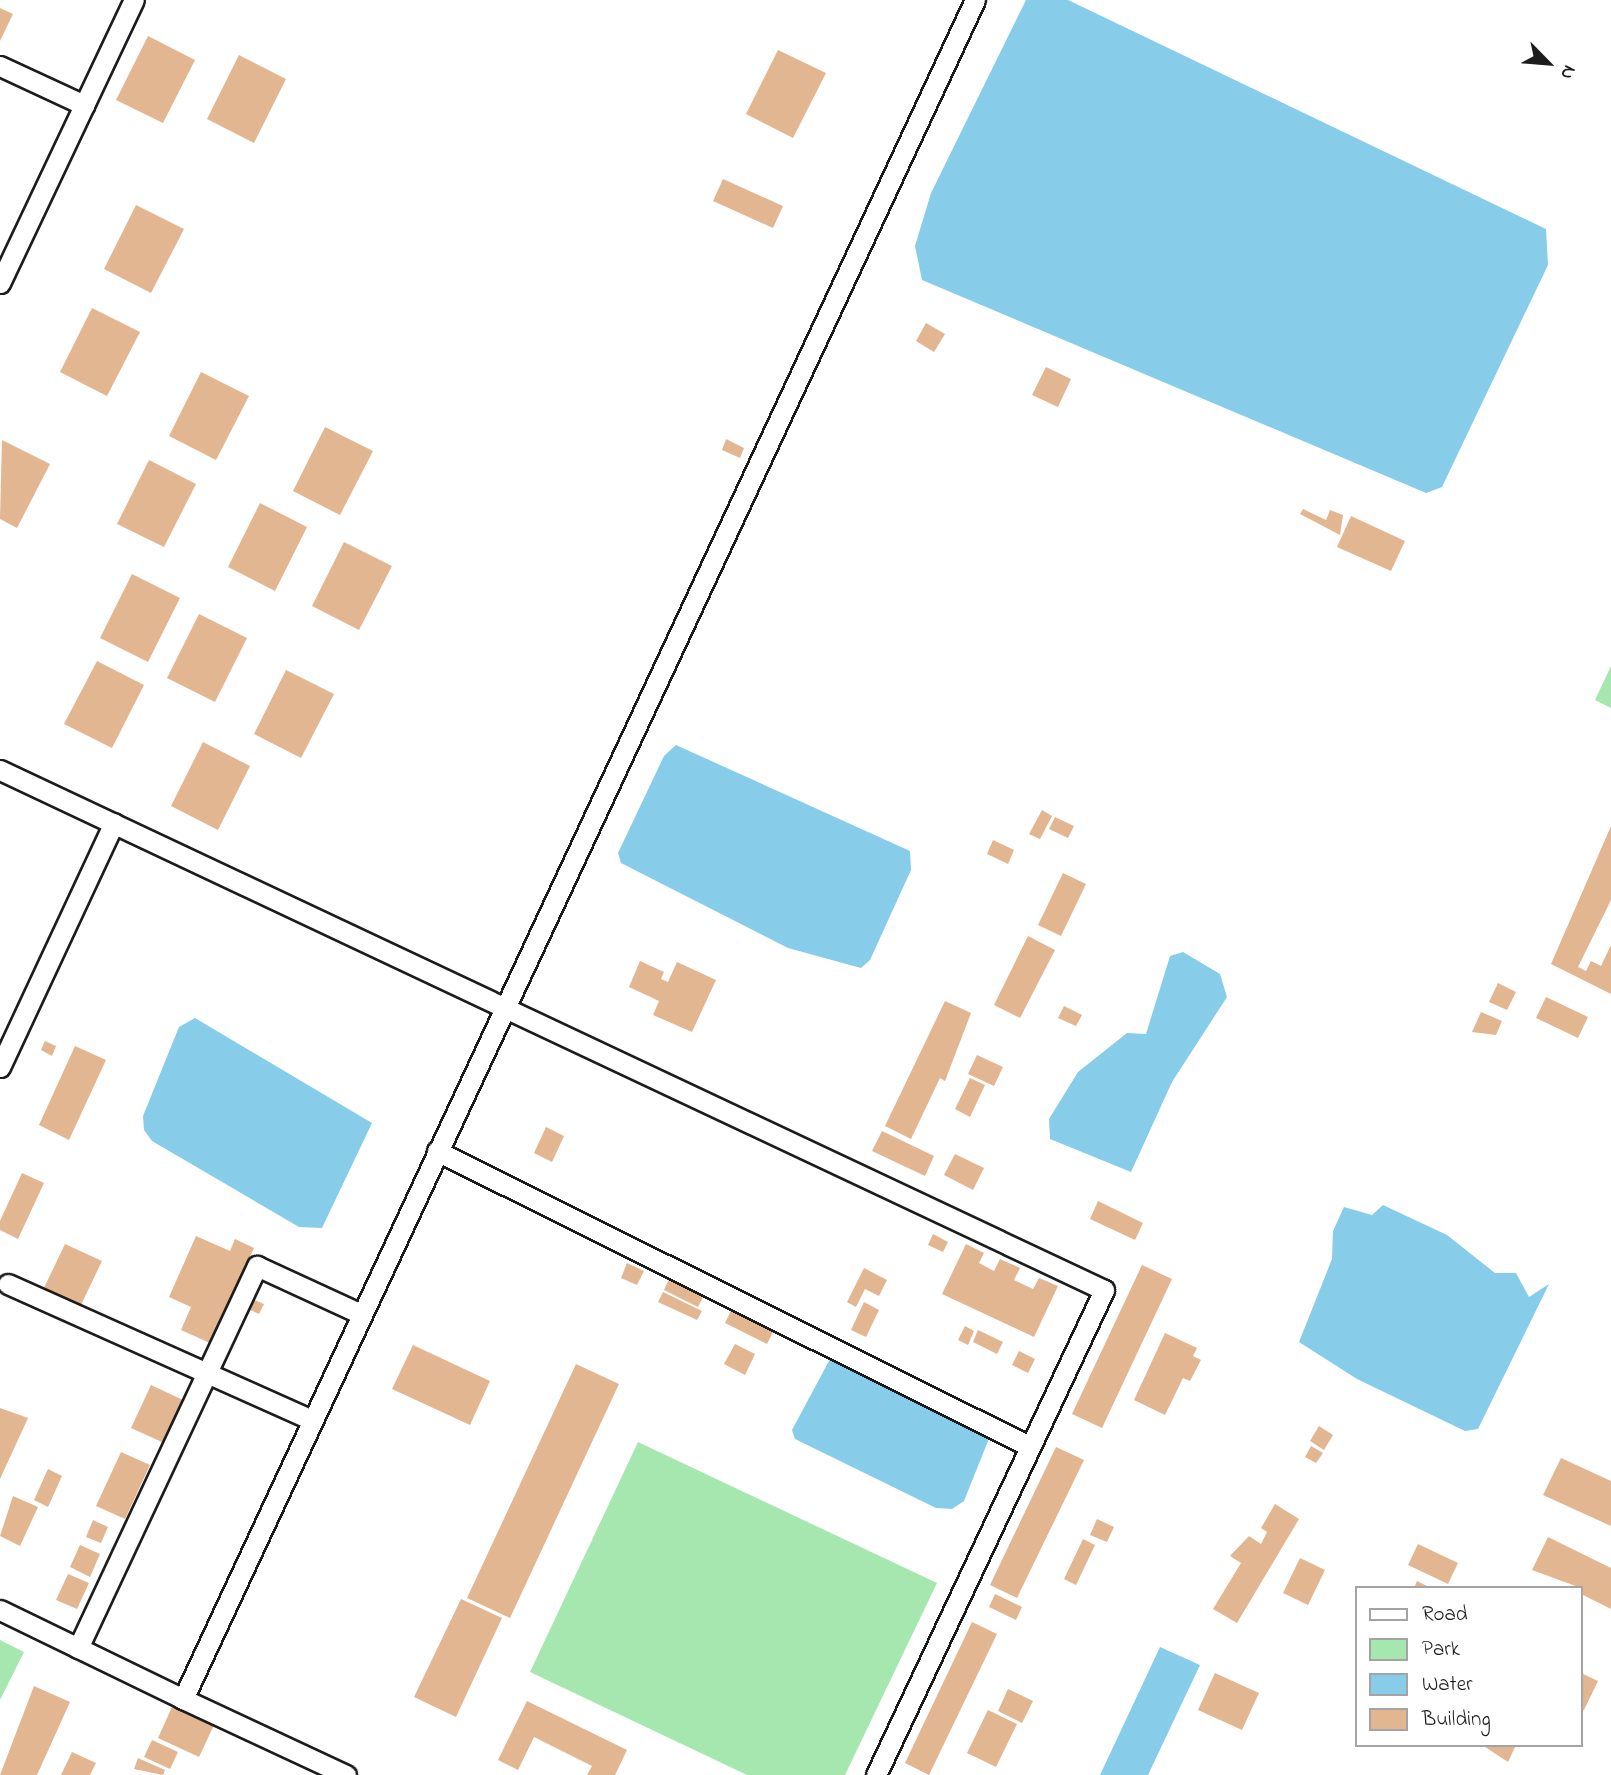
<!DOCTYPE html>
<style>
body{margin:0}
#map{position:relative;width:1611px;height:1775px;overflow:hidden;background:#fff;font-family:"Indie Flower",sans-serif}
div>[style]{position:absolute}
.green>*{inset:0;background:#a6e7b0}
.water>*{inset:0;background:#87cce8}
.building>*{inset:0;background:#e1b691}
.roads{filter:drop-shadow(2px 0 #1c1c1c) drop-shadow(-2px 0 #1c1c1c) drop-shadow(0 2px #1c1c1c) drop-shadow(0 -2px #1c1c1c)}
.minor>*{height:19px;margin:-9.5px;padding:0 9.5px;transform-origin:9.5px;border-radius:9.5px;background:#fff}
span{translate:-50% -50%;white-space:nowrap;text-align:center;line-height:1.15;-webkit-text-stroke:6px #fff;paint-order:stroke}
.legend{position:absolute;left:1355px;top:1586px;width:228px;height:161px;box-sizing:border-box;background:#fff;border:2px solid #a4a4a4;margin:0;padding:9px 12px;list-style:none;font-size:21px;color:#1c1c1c}
.legend li{display:flex;align-items:center;gap:14px;height:35px}
.legend b{width:35px;border:2px solid #a4a4a4}
.north{position:absolute;left:1513px;top:28px;width:70px;height:70px;-webkit-text-stroke:5px #fff;paint-order:stroke;rotate:115deg;font-size:19px;font-weight:700;line-height:28px;text-align:center;color:#1c1c1c}
.north::after{content:'';display:block;margin:auto;width:24px;height:32px;background:#1c1c1c;clip-path:polygon(50% 0,100% 100%,50% 72%,0 100%)}
</style>
<div id="map">
<div class="green">
<i style="clip-path:polygon(1611px 666px,1611px 708px,1595px 700px)"></i>
<i style="clip-path:polygon(638px 1442px,937px 1583px,845px 1775px,747px 1775px,530px 1672px)"></i>
<i style="clip-path:polygon(0 1640px,24px 1652px,0 1700px)"></i>
</div>
<div class="water">
<i style="clip-path:polygon(1026px 0,1068px 0,1546px 229px,1548px 265px,1442px 487px,1426px 493px,922px 280px,915px 246px,931px 193px)"></i>
<i style="clip-path:polygon(676px 745px,910px 851px,911px 870px,870px 960px,861px 968px,788px 948px,621px 863px,618px 853px,664px 756px)"></i>
<i style="clip-path:polygon(1183px 952px,1220px 974px,1227px 997px,1172px 1082px,1131px 1172px,1050px 1139px,1049px 1119px,1078px 1072px,1127px 1033px,1146px 1034px,1170px 956px)"></i>
<i style="clip-path:polygon(195px 1018px,372px 1123px,322px 1228px,299px 1227px,152px 1141px,144px 1130px,143px 1116px,179px 1027px)"></i>
<i style="clip-path:polygon(1383px 1205px,1447px 1235px,1495px 1273px,1516px 1273px,1529px 1297px,1549px 1284px,1478px 1429px,1465px 1431px,1357px 1379px,1299px 1342px,1332px 1259px,1333px 1231px,1344px 1207px,1372px 1215px)"></i>
<i style="clip-path:polygon(830px 1359px,990px 1436px,964px 1501px,952px 1509px,936px 1508px,795px 1439px,792px 1430px)"></i>
<i style="clip-path:polygon(1160px 1647px,1200px 1665px,1148px 1775px,1100px 1775px)"></i>
</div>
<div class="building">
<i style="clip-path:polygon(0 8px,13px 14px,0 41px)"></i>
<i style="clip-path:polygon(148px 36px,195px 60px,163px 123px,116px 100px)"></i>
<i style="clip-path:polygon(778px 50px,826px 73px,793px 138px,746px 114px)"></i>
<i style="clip-path:polygon(239px 55px,286px 79px,254px 143px,207px 119px)"></i>
<i style="clip-path:polygon(723px 179px,783px 206px,773px 228px,713px 201px)"></i>
<i style="clip-path:polygon(136px 205px,184px 229px,151px 293px,104px 269px)"></i>
<i style="clip-path:polygon(92px 308px,140px 332px,107px 396px,60px 372px)"></i>
<i style="clip-path:polygon(926px 323px,945px 334px,934px 352px,916px 341px)"></i>
<i style="clip-path:polygon(1046px 367px,1071px 379px,1058px 407px,1032px 395px)"></i>
<i style="clip-path:polygon(201px 372px,249px 396px,216px 460px,169px 436px)"></i>
<i style="clip-path:polygon(325px 427px,373px 451px,340px 515px,293px 491px)"></i>
<i style="clip-path:polygon(726px 439px,744px 448px,740px 458px,722px 450px)"></i>
<i style="clip-path:polygon(2px 440px,50px 464px,17px 528px,0 519px)"></i>
<i style="clip-path:polygon(149px 460px,196px 484px,164px 547px,117px 524px)"></i>
<i style="clip-path:polygon(260px 503px,307px 527px,275px 591px,228px 567px)"></i>
<i style="clip-path:polygon(1303px 509px,1326px 520px,1330px 510px,1343px 515px,1340px 535px,1300px 514px)"></i>
<i style="clip-path:polygon(1351px 516px,1405px 541px,1391px 571px,1337px 547px)"></i>
<i style="clip-path:polygon(344px 542px,392px 566px,359px 630px,312px 606px)"></i>
<i style="clip-path:polygon(132px 574px,180px 598px,148px 662px,100px 638px)"></i>
<i style="clip-path:polygon(199px 614px,247px 638px,215px 702px,167px 678px)"></i>
<i style="clip-path:polygon(97px 661px,144px 685px,112px 748px,64px 724px)"></i>
<i style="clip-path:polygon(286px 670px,334px 694px,301px 758px,254px 734px)"></i>
<i style="clip-path:polygon(203px 742px,250px 766px,218px 830px,171px 806px)"></i>
<i style="clip-path:polygon(1042px 810px,1052px 816px,1040px 839px,1029px 834px)"></i>
<i style="clip-path:polygon(1055px 817px,1074px 826px,1068px 838px,1049px 829px)"></i>
<i style="clip-path:polygon(1611px 826px,1611px 900px,1578px 967px,1586px 971px,1591px 961px,1601px 966px,1611px 945px,1611px 994px,1551px 964px)"></i>
<i style="clip-path:polygon(993px 840px,1014px 850px,1008px 864px,987px 854px)"></i>
<i style="clip-path:polygon(1063px 873px,1086px 884px,1061px 936px,1038px 925px)"></i>
<i style="clip-path:polygon(1028px 936px,1055px 950px,1020px 1018px,994px 1005px)"></i>
<i style="clip-path:polygon(640px 961px,664px 972px,661px 979px,668px 982px,677px 962px,716px 980px,692px 1032px,653px 1015px,659px 1001px,629px 987px)"></i>
<i style="clip-path:polygon(1498px 983px,1516px 992px,1507px 1010px,1489px 1002px)"></i>
<i style="clip-path:polygon(1546px 997px,1588px 1017px,1578px 1038px,1536px 1018px)"></i>
<i style="clip-path:polygon(945px 1001px,971px 1013px,945px 1081px,940px 1078px,911px 1139px,885px 1126px)"></i>
<i style="clip-path:polygon(1064px 1006px,1082px 1015px,1076px 1026px,1058px 1018px)"></i>
<i style="clip-path:polygon(1481px 1012px,1502px 1021px,1496px 1035px,1472px 1032px)"></i>
<i style="clip-path:polygon(45px 1041px,56px 1046px,52px 1056px,41px 1050px)"></i>
<i style="clip-path:polygon(75px 1046px,106px 1060px,69px 1140px,39px 1125px)"></i>
<i style="clip-path:polygon(977px 1055px,1003px 1067px,994px 1086px,968px 1074px)"></i>
<i style="clip-path:polygon(970px 1078px,985px 1085px,970px 1117px,955px 1109px)"></i>
<i style="clip-path:polygon(546px 1127px,564px 1136px,552px 1162px,534px 1153px)"></i>
<i style="clip-path:polygon(882px 1131px,934px 1156px,925px 1176px,872px 1151px)"></i>
<i style="clip-path:polygon(955px 1154px,984px 1168px,973px 1190px,944px 1175px)"></i>
<i style="clip-path:polygon(22px 1173px,44px 1183px,18px 1239px,0 1230px,0 1221px)"></i>
<i style="clip-path:polygon(1098px 1201px,1143px 1223px,1135px 1240px,1090px 1219px)"></i>
<i style="clip-path:polygon(933px 1234px,948px 1242px,943px 1252px,928px 1245px)"></i>
<i style="clip-path:polygon(196px 1236px,230px 1251px,235px 1239px,254px 1248px,210px 1343px,181px 1330px,191px 1307px,169px 1297px)"></i>
<i style="clip-path:polygon(65px 1244px,102px 1261px,80px 1307px,43px 1290px)"></i>
<i style="clip-path:polygon(966px 1244px,984px 1253px,979px 1263px,994px 1271px,1000px 1259px,1020px 1268px,1014px 1280px,1033px 1289px,1039px 1278px,1058px 1286px,1034px 1337px,942px 1294px)"></i>
<i style="clip-path:polygon(627px 1263px,644px 1271px,637px 1285px,621px 1278px)"></i>
<i style="clip-path:polygon(1142px 1265px,1172px 1279px,1102px 1428px,1072px 1414px)"></i>
<i style="clip-path:polygon(864px 1268px,887px 1280px,879px 1296px,865px 1289px,856px 1307px,847px 1302px)"></i>
<i style="clip-path:polygon(670px 1277px,705px 1293px,698px 1307px,664px 1290px)"></i>
<i style="clip-path:polygon(663px 1292px,702px 1311px,697px 1320px,658px 1302px)"></i>
<i style="clip-path:polygon(250px 1298px,264px 1304px,259px 1314px,246px 1308px)"></i>
<i style="clip-path:polygon(864px 1302px,879px 1310px,866px 1337px,851px 1330px)"></i>
<i style="clip-path:polygon(733px 1307px,775px 1328px,767px 1344px,725px 1323px)"></i>
<i style="clip-path:polygon(965px 1326px,974px 1331px,968px 1345px,958px 1340px)"></i>
<i style="clip-path:polygon(978px 1330px,1003px 1342px,997px 1354px,973px 1342px)"></i>
<i style="clip-path:polygon(1165px 1333px,1197px 1348px,1193px 1356px,1201px 1360px,1190px 1381px,1183px 1378px,1165px 1415px,1134px 1400px)"></i>
<i style="clip-path:polygon(735px 1344px,755px 1354px,745px 1375px,724px 1364px)"></i>
<i style="clip-path:polygon(413px 1345px,490px 1381px,470px 1425px,392px 1389px)"></i>
<i style="clip-path:polygon(1019px 1351px,1035px 1359px,1028px 1373px,1012px 1365px)"></i>
<i style="clip-path:polygon(576px 1364px,619px 1384px,510px 1618px,467px 1598px)"></i>
<i style="clip-path:polygon(151px 1385px,183px 1400px,164px 1443px,131px 1428px)"></i>
<i style="clip-path:polygon(0 1408px,28px 1418px,0 1479px)"></i>
<i style="clip-path:polygon(1319px 1426px,1333px 1435px,1324px 1450px,1310px 1441px)"></i>
<i style="clip-path:polygon(1311px 1446px,1323px 1453px,1316px 1463px,1305px 1457px)"></i>
<i style="clip-path:polygon(1056px 1447px,1084px 1460px,1017px 1598px,990px 1585px)"></i>
<i style="clip-path:polygon(121px 1452px,150px 1465px,125px 1519px,96px 1506px)"></i>
<i style="clip-path:polygon(1561px 1458px,1611px 1481px,1611px 1526px,1543px 1495px)"></i>
<i style="clip-path:polygon(48px 1469px,62px 1476px,48px 1507px,34px 1500px)"></i>
<i style="clip-path:polygon(13px 1496px,38px 1507px,20px 1546px,0 1536px)"></i>
<i style="clip-path:polygon(1275px 1504px,1299px 1519px,1237px 1623px,1213px 1609px,1241px 1563px,1230px 1556px,1249px 1536px,1261px 1544px,1267px 1532px,1261px 1528px)"></i>
<i style="clip-path:polygon(1097px 1519px,1114px 1527px,1107px 1542px,1090px 1535px)"></i>
<i style="clip-path:polygon(93px 1520px,108px 1527px,101px 1543px,86px 1537px)"></i>
<i style="clip-path:polygon(1548px 1537px,1611px 1568px,1611px 1609px,1581px 1594px,1581px 1588px,1532px 1570px)"></i>
<i style="clip-path:polygon(1083px 1539px,1095px 1545px,1076px 1585px,1064px 1579px)"></i>
<i style="clip-path:polygon(1418px 1544px,1458px 1563px,1448px 1584px,1408px 1565px)"></i>
<i style="clip-path:polygon(80px 1545px,100px 1554px,90px 1577px,70px 1567px)"></i>
<i style="clip-path:polygon(1300px 1558px,1325px 1570px,1308px 1605px,1283px 1593px)"></i>
<i style="clip-path:polygon(68px 1574px,89px 1583px,77px 1609px,56px 1600px)"></i>
<i style="clip-path:polygon(1417px 1581px,1431px 1588px,1414px 1588px)"></i>
<i style="clip-path:polygon(995px 1594px,1022px 1607px,1016px 1620px,989px 1607px)"></i>
<i style="clip-path:polygon(461px 1599px,502px 1618px,456px 1717px,414px 1697px)"></i>
<i style="clip-path:polygon(972px 1622px,997px 1634px,929px 1775px,905px 1763px)"></i>
<i style="clip-path:polygon(1215px 1673px,1259px 1693px,1242px 1730px,1198px 1710px)"></i>
<i style="clip-path:polygon(1581px 1673px,1598px 1681px,1584px 1710px,1581px 1709px)"></i>
<i style="clip-path:polygon(34px 1686px,70px 1702px,37px 1775px,0 1775px)"></i>
<i style="clip-path:polygon(1008px 1689px,1033px 1701px,1022px 1723px,998px 1711px)"></i>
<i style="clip-path:polygon(527px 1701px,627px 1750px,615px 1775px,587px 1775px,592px 1766px,534px 1737px,518px 1770px,498px 1760px)"></i>
<i style="clip-path:polygon(172px 1707px,214px 1725px,199px 1757px,158px 1738px)"></i>
<i style="clip-path:polygon(988px 1710px,1017px 1724px,996px 1767px,967px 1753px)"></i>
<i style="clip-path:polygon(152px 1740px,178px 1752px,170px 1769px,144px 1757px)"></i>
<i style="clip-path:polygon(1482px 1745px,1516px 1745px,1508px 1762px)"></i>
<i style="clip-path:polygon(72px 1752px,96px 1763px,90px 1775px,61px 1775px)"></i>
<i style="clip-path:polygon(138px 1758px,165px 1770px,163px 1775px,134px 1769px)"></i>
</div>
<div class="roads">
<div class="minor">
<i style="left:0;top:66px;width:93px;rotate:24.9deg"></i>
<i style="left:0;top:283px;width:313px;rotate:-64.7deg"></i>
<i style="left:0;top:770px;width:1220px;rotate:25.22deg"></i>
<i style="left:1104px;top:1290px;width:536px;rotate:115.18deg"></i>
<i style="left:0;top:1067px;width:269px;rotate:-65deg"></i>
<i style="left:437px;top:1151px;width:661px;rotate:26.49deg"></i>
<i style="left:8px;top:1284px;width:333px;rotate:24.1deg"></i>
<i style="left:0;top:1610px;width:203px;rotate:25.9deg"></i>
<i style="left:78px;top:1648px;width:422px;rotate:-64.9deg"></i>
<i style="left:257px;top:1266px;width:115px;rotate:24.8deg"></i>
<i style="left:346px;top:1775px;width:180px;rotate:-155deg"></i>
<i style="left:183px;top:1699px;width:1875px;rotate:-65.01deg"></i>
</div>
</div>
<ul class="legend">
<li><b style="height:9px;background:#fff"></b>Road</li>
<li><b style="height:19px;background:#a6e7b0"></b>Park</li>
<li><b style="height:19px;background:#87cce8"></b>Water</li>
<li><b style="height:19px;background:#e1b691"></b>Building</li>
</ul>
<div class="north">N</div>
</div>
